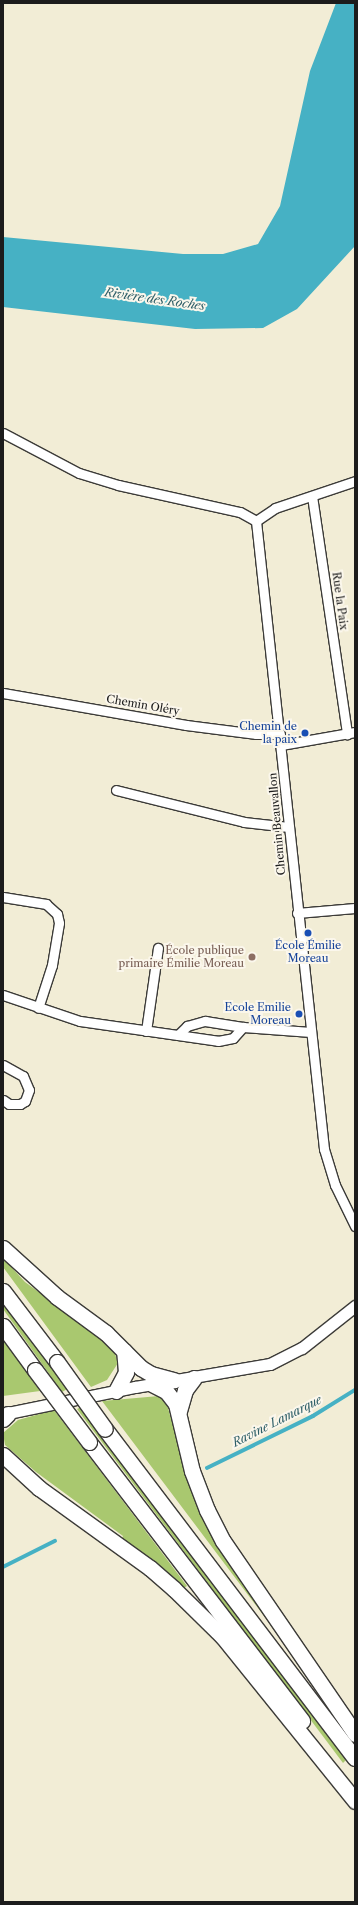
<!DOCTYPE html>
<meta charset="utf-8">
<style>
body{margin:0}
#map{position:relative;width:358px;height:1905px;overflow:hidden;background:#f2edd6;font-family:"Libre Caslon Text",serif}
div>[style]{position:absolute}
.green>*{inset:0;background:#a9c86f}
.water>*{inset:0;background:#46b1c4}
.stream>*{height:3.5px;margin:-1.75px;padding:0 1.75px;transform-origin:1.75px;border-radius:1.75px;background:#46b1c4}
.roads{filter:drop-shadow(1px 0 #3c3b38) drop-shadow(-1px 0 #3c3b38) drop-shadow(0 1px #3c3b38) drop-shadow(0 -1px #3c3b38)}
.minor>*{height:9px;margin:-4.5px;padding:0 4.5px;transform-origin:4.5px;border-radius:4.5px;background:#fff}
.tertiary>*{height:11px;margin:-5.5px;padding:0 5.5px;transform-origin:5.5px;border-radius:5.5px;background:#fff}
.trunk>*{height:15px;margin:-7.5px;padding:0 7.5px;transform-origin:7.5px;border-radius:7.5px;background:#fff}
.bridges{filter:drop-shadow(1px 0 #3c3b38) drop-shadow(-1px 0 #3c3b38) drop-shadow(0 1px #3c3b38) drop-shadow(0 -1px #3c3b38)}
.trunk-bridge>*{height:15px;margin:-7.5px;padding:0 7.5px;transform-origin:7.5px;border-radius:7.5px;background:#fff}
.dots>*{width:11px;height:11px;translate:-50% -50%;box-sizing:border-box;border:2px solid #fbf7ec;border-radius:50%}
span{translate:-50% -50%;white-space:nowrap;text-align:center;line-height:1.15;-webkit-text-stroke:4px #fbf7ec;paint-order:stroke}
.street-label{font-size:11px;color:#1c1c1c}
.transit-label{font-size:11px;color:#164399}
.right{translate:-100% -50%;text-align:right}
.education-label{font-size:11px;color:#785e54}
.water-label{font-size:12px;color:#2f5f68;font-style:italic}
.frame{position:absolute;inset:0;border:4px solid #1c1c1c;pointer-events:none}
</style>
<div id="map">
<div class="green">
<i style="clip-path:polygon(3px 1258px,25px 1282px,103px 1339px,114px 1351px,118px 1363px,107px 1380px,91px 1387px,3px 1267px)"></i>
<i style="clip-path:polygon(3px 1302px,69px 1388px,62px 1392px,3px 1309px)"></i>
<i style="clip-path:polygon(3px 1340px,40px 1391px,3px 1396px)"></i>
<i style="clip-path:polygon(159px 1396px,166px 1401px,194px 1499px,282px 1640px,102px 1401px)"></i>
<i style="clip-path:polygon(83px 1406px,346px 1760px,343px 1763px,77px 1409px)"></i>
<i style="clip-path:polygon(54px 1410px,113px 1488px,187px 1586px,184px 1588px,122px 1539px,123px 1536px,36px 1472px,5px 1445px,3px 1433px,18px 1420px)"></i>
</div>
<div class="water">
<i style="clip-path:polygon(336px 3px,355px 3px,355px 246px,297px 309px,263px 328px,195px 329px,3px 307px,3px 237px,183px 254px,223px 254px,258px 244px,280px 206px,310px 71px)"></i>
</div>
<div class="stream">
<i style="left:207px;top:1468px;width:118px;rotate:-26.1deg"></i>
<i style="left:313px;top:1416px;width:49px;rotate:-31.8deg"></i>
<i style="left:3px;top:1567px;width:58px;rotate:-26.6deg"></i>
</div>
<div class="roads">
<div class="minor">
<i style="left:3px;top:433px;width:86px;rotate:27.8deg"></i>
<i style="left:79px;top:473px;width:41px;rotate:17.1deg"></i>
<i style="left:118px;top:485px;width:125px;rotate:12.5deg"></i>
<i style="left:240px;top:512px;width:18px;rotate:29deg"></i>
<i style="left:312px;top:496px;width:241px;rotate:81.6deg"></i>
<i style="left:256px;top:521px;width:632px;rotate:83.82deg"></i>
<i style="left:324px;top:1149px;width:38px;rotate:73deg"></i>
<i style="left:335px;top:1185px;width:46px;rotate:64deg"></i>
<i style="left:256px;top:521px;width:23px;rotate:-34deg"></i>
<i style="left:275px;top:508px;width:84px;rotate:-18.6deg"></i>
<i style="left:3px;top:693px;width:186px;rotate:9.9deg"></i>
<i style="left:186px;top:725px;width:71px;rotate:7.3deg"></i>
<i style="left:256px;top:734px;width:24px"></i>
<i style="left:281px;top:745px;width:75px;rotate:-10deg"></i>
<i style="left:116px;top:790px;width:132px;rotate:14deg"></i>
<i style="left:244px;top:822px;width:45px;rotate:6.3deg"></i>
<i style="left:3px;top:897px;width:44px;rotate:9.2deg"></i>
<i style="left:46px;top:904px;width:15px;rotate:42deg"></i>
<i style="left:57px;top:914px;width:9px;rotate:77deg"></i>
<i style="left:59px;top:923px;width:43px;rotate:99.5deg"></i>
<i style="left:52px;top:965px;width:45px;rotate:108deg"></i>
<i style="left:297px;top:913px;width:58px;rotate:-4.9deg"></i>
<i style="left:3px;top:995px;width:81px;rotate:18.7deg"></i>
<i style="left:80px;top:1021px;width:139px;rotate:8.2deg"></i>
<i style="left:218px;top:1041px;width:15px;rotate:-11deg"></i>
<i style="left:233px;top:1038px;width:15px;rotate:-48deg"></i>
<i style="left:146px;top:1031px;width:84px;rotate:-81.8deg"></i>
<i style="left:178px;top:1035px;width:13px;rotate:-45deg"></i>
<i style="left:187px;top:1026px;width:19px;rotate:-16deg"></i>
<i style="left:205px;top:1021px;width:38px;rotate:9deg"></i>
<i style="left:243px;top:1027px;width:68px;rotate:4.2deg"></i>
<i style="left:3px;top:1065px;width:23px;rotate:29deg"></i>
<i style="left:23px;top:1076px;width:15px;rotate:67deg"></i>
<i style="left:29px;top:1090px;width:12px;rotate:110deg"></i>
<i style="left:25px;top:1101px;width:6px;rotate:149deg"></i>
<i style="left:20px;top:1104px;width:11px;rotate:180deg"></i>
<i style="left:9px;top:1104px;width:7px;rotate:-146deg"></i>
</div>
<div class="tertiary">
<i style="left:3px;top:1414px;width:135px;rotate:-11.6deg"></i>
<i style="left:135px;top:1387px;width:137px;rotate:-9.7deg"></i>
<i style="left:270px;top:1364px;width:36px;rotate:-27deg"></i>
<i style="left:302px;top:1348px;width:68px;rotate:-38.4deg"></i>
</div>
<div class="trunk">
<i style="left:3px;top:1248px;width:73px;rotate:42.2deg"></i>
<i style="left:57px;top:1297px;width:61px;rotate:36.3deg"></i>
<i style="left:106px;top:1333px;width:49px;rotate:45deg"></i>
<i style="left:141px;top:1368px;width:12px;rotate:31deg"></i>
<i style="left:151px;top:1374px;width:24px;rotate:15deg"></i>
<i style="left:3px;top:1291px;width:89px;rotate:52.7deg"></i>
<i style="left:3px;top:1326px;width:54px;rotate:54deg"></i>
<i style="left:152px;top:1384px;width:16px;rotate:27deg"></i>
<i style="left:166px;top:1391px;width:16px;rotate:52deg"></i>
<i style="left:176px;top:1404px;width:69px;rotate:76.6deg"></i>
<i style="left:192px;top:1471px;width:42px;rotate:69deg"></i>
<i style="left:207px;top:1510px;width:35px;rotate:63deg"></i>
<i style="left:223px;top:1541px;width:234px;rotate:55.6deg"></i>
<i style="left:116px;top:1391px;width:21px;rotate:-62deg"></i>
<i style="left:126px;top:1372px;width:21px;rotate:-95deg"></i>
<i style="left:179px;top:1411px;width:22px;rotate:-74deg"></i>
<i style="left:185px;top:1390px;width:15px;rotate:-53deg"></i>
<i style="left:3px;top:1419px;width:7px;rotate:-45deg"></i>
<i style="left:105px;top:1429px;width:413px;rotate:52.8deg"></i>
<i style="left:89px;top:1442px;width:351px;rotate:52.6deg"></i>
<i style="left:3px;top:1455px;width:49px;rotate:42.5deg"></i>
<i style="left:39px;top:1488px;width:137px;rotate:35.8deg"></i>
<i style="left:150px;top:1568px;width:32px;rotate:41deg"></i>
<i style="left:174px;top:1589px;width:67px;rotate:44.4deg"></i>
<i style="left:222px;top:1636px;width:212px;rotate:51.1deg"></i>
</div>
</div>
<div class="bridges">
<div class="trunk-bridge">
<i style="left:57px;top:1362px;width:82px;rotate:54.4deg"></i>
<i style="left:35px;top:1370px;width:90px;rotate:53.1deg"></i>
</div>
</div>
<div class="dots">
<i style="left:305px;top:733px;background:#1a4fb4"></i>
<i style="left:308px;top:933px;background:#1a4fb4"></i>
<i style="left:252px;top:957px;background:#8d6e63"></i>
<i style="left:299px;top:1014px;background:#1a4fb4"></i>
</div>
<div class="street-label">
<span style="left:340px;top:601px;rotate:82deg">Rue la Paix</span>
<span style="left:143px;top:705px;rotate:10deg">Chemin Oléry</span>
<span style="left:277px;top:824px;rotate:-95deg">Chemin Beauvallon</span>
</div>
<div class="transit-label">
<span class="right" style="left:297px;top:733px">Chemin de<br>la paix</span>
<span style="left:308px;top:952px">École Émilie<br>Moreau</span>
<span class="right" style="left:291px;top:1014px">Ecole Emilie<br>Moreau</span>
</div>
<div class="education-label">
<span class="right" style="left:244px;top:957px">École publique<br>primaire Émilie Moreau</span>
</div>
<div class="water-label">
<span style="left:155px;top:299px;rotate:8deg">Rivière des Roches</span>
<span style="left:277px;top:1421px;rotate:-27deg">Ravine Lamarque</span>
</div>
<div class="frame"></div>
</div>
